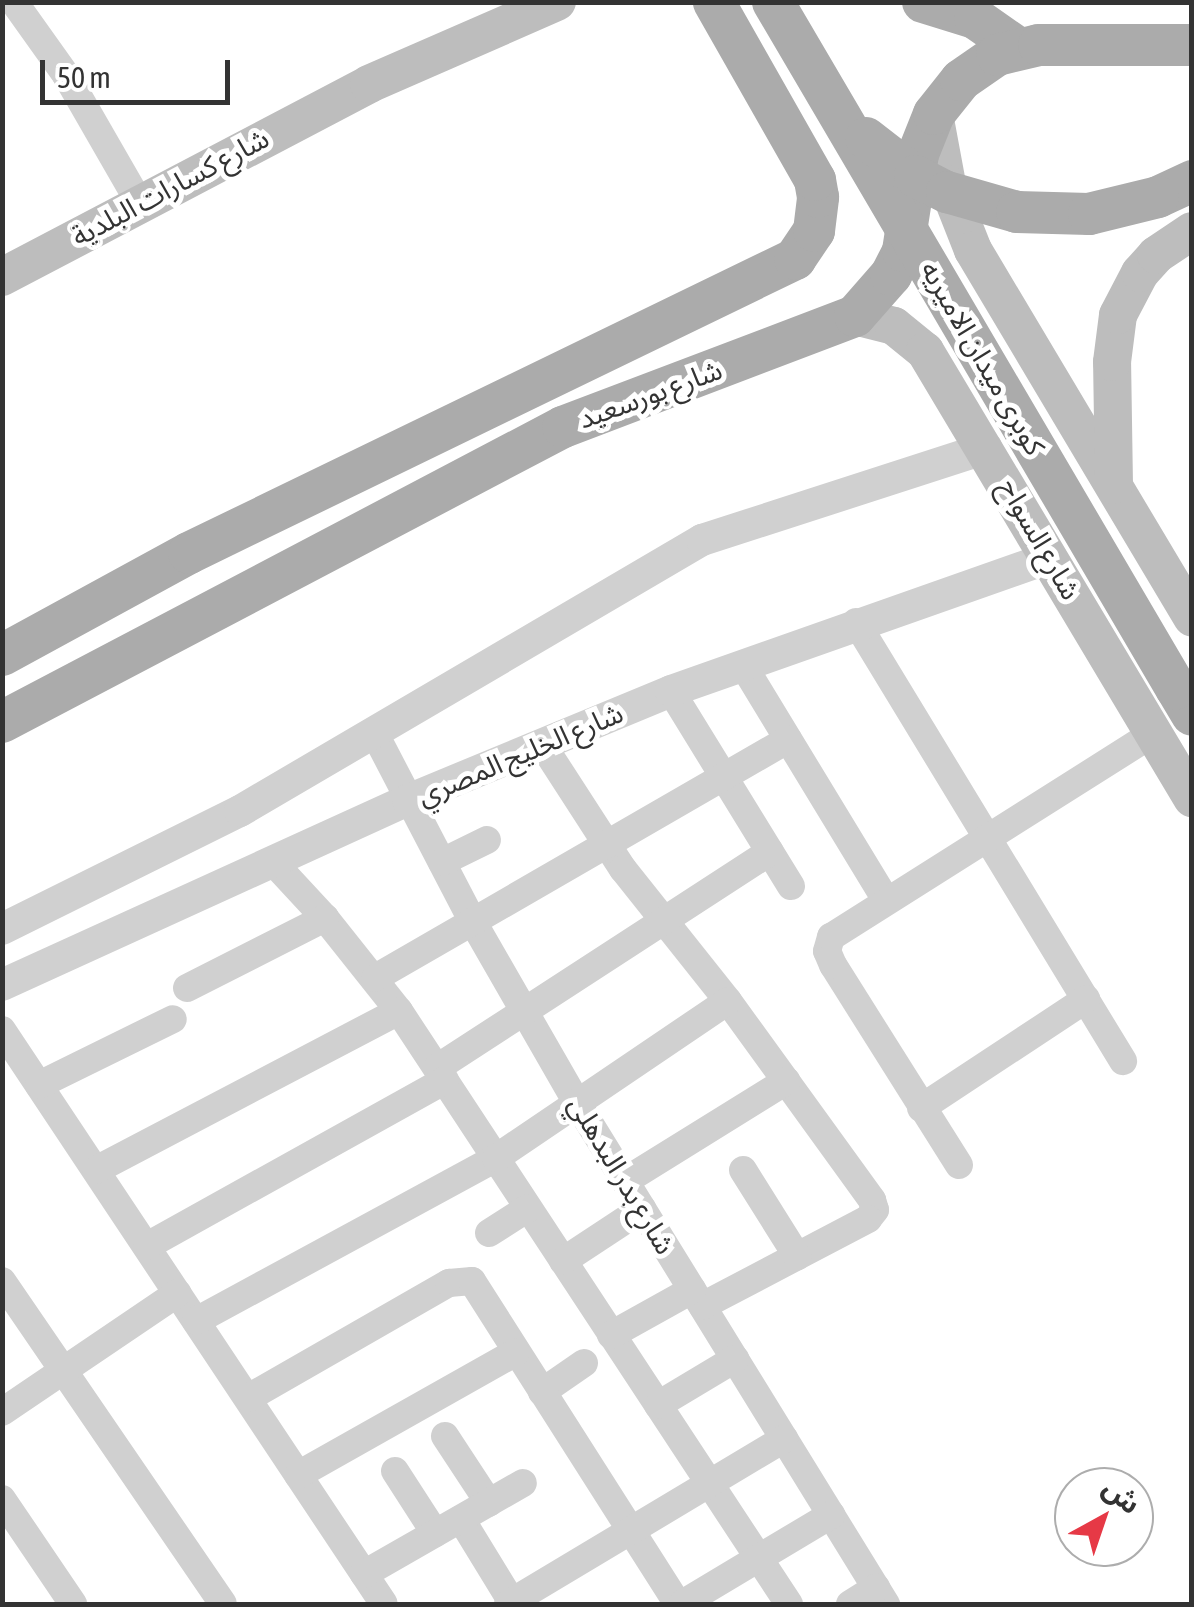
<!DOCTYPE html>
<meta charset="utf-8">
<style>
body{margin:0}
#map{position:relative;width:1194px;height:1607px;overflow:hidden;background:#fff;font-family:"Asap Condensed","Noto Sans Arabic",sans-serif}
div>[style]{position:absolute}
.minor>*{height:28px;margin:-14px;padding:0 14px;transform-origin:14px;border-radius:14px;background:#d0d0d0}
.tertiary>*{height:32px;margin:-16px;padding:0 16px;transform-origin:16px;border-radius:16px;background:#d0d0d0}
.secondary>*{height:38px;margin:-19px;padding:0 19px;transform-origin:19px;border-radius:19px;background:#bdbdbd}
.primary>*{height:42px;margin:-21px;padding:0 21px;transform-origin:21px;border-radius:21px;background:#ababab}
.primary-bridge>*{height:42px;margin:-21px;padding:0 21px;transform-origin:21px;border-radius:21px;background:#ababab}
span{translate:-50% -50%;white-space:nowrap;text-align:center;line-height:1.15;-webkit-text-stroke:10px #fff;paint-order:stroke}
.street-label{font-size:28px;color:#333}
.frame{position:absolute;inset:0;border:5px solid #333;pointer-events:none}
.north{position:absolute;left:1054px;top:1467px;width:100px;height:100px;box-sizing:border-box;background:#fff;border:2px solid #adadad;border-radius:50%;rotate:40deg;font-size:28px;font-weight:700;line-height:40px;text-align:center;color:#333}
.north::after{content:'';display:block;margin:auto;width:35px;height:45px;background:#e63946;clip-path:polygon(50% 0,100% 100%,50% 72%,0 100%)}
.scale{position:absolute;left:40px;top:60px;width:190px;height:45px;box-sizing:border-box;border:5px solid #333;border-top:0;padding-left:12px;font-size:30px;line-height:35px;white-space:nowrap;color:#333;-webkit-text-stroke:8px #fff;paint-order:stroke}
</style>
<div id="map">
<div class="minor">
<i style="left:14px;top:2px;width:90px;rotate:54.5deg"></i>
<i style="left:66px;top:75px;width:146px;rotate:60.1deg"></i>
<i style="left:856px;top:622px;width:514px;rotate:58.69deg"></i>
<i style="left:743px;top:665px;width:275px;rotate:58.7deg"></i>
<i style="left:671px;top:691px;width:229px;rotate:58.4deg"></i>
<i style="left:375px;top:734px;width:212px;rotate:62.5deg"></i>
<i style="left:473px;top:922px;width:209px;rotate:60.1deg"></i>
<i style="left:577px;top:1103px;width:589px;rotate:58.34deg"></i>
<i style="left:542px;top:744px;width:149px;rotate:57.1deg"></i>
<i style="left:623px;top:869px;width:169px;rotate:51.5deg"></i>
<i style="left:728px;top:1001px;width:246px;rotate:54.1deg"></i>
<i style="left:872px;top:1200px;width:10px;rotate:73deg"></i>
<i style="left:875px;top:1210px;width:11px;rotate:128deg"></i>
<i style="left:868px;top:1219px;width:187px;rotate:152.3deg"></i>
<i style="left:442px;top:862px;width:50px;rotate:-26.1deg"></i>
<i style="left:274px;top:863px;width:75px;rotate:47.2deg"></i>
<i style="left:325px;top:918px;width:119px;rotate:51.5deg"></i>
<i style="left:399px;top:1011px;width:710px;rotate:56.67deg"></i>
<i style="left:375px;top:978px;width:477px;rotate:-30deg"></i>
<i style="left:187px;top:988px;width:155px;rotate:-26.9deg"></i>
<i style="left:2px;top:1030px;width:689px;rotate:56.36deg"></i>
<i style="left:437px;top:1068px;width:397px;rotate:-33deg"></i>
<i style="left:39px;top:1085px;width:149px;rotate:-26.2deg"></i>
<i style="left:921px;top:1108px;width:198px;rotate:-33.4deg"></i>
<i style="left:959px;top:1165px;width:236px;rotate:-122.2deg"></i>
<i style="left:833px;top:965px;width:15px;rotate:-113deg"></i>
<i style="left:827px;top:951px;width:15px;rotate:-74deg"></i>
<i style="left:831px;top:937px;width:380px;rotate:-32.3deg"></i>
<i style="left:96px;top:1170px;width:342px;rotate:-27.7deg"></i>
<i style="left:743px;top:1170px;width:102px;rotate:57.9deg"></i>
<i style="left:625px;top:1181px;width:190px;rotate:-31.8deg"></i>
<i style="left:489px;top:1233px;width:46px;rotate:-32.7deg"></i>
<i style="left:147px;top:1246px;width:341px;rotate:-29.1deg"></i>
<i style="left:563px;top:1261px;width:95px;rotate:-33.4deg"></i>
<i style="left:2px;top:1281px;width:391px;rotate:55.6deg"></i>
<i style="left:196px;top:1321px;width:341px;rotate:-28.5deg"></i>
<i style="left:496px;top:1158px;width:280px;rotate:-34.1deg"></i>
<i style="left:611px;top:1335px;width:93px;rotate:-29.1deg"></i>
<i style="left:542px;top:1392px;width:51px;rotate:-34.6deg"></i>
<i style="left:248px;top:1398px;width:232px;rotate:-29.8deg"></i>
<i style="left:449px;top:1283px;width:23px;rotate:-5deg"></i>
<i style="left:472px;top:1281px;width:383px;rotate:57.5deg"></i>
<i style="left:658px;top:1405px;width:90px;rotate:-30.9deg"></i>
<i style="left:2px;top:1412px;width:212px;rotate:-34.1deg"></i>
<i style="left:445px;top:1436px;width:80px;rotate:56.7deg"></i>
<i style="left:395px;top:1471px;width:74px;rotate:57.2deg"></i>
<i style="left:298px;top:1475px;width:250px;rotate:-29.4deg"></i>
<i style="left:2px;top:1499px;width:127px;rotate:55.9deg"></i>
<i style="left:461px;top:1519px;width:100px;rotate:58.5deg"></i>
<i style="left:364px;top:1574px;width:183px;rotate:-29.8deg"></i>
<i style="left:508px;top:1604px;width:322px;rotate:-30.9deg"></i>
<i style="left:682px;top:1604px;width:174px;rotate:-30.9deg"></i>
<i style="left:850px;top:1604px;width:31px;rotate:-32deg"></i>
</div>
<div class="tertiary">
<i style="left:2px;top:929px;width:266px;rotate:-26.4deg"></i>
<i style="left:240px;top:811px;width:536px;rotate:-30.4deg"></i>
<i style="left:702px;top:540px;width:299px;rotate:-17.9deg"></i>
<i style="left:2px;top:985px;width:446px;rotate:-24.5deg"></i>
<i style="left:408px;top:800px;width:285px;rotate:-22.5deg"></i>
<i style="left:671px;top:691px;width:403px;rotate:-19.4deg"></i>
</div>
<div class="secondary">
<i style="left:934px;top:114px;width:71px;rotate:79.5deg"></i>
<i style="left:947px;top:184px;width:71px;rotate:68.5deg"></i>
<i style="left:973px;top:250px;width:428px;rotate:59.2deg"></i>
<i style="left:2px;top:277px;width:415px;rotate:-27.7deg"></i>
<i style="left:369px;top:84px;width:205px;rotate:-23.6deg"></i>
<i style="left:855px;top:316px;width:40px;rotate:14.4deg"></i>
<i style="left:894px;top:326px;width:40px;rotate:39deg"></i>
<i style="left:925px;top:351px;width:521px;rotate:59.15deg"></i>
<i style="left:1114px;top:485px;width:123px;rotate:-90.9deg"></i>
<i style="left:1112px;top:362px;width:47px;rotate:-82.7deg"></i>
<i style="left:1118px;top:315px;width:47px;rotate:-62.4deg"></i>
<i style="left:1140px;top:273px;width:24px;rotate:-48deg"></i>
<i style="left:1156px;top:255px;width:43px;rotate:-33.7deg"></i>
</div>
<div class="primary">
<i style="left:923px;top:2px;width:54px;rotate:17.1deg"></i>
<i style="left:975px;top:18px;width:52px;rotate:34.9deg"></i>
<i style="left:1158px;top:197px;width:38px;rotate:-25deg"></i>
<i style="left:2px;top:655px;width:213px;rotate:-28.6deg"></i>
<i style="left:189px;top:553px;width:674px;rotate:-25.88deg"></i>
<i style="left:795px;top:259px;width:34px;rotate:-56deg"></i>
<i style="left:814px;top:231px;width:34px;rotate:-83deg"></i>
<i style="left:818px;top:197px;width:17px;rotate:-100deg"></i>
<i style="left:815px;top:180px;width:205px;rotate:-119.6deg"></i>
<i style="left:1176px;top:688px;width:31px;rotate:59deg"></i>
<i style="left:2px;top:722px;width:634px;rotate:-27.74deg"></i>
<i style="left:563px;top:427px;width:312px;rotate:-20.8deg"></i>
<i style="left:855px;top:316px;width:55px;rotate:-48.7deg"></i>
<i style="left:891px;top:275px;width:27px;rotate:-63deg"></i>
<i style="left:903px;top:251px;width:98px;rotate:-81.2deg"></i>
<i style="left:918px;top:154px;width:43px;rotate:-68.2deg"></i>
<i style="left:934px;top:114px;width:43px;rotate:-51.5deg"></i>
<i style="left:961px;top:80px;width:44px;rotate:-34.8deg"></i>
<i style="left:997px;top:55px;width:43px;rotate:-13.4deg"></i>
<i style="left:1039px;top:45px;width:153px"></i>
</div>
<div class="primary-bridge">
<i style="left:773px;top:2px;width:796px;rotate:59.57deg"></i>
<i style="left:866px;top:138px;width:62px;rotate:37.8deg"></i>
<i style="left:915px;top:176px;width:36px;rotate:27deg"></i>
<i style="left:947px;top:192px;width:73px;rotate:15.9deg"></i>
<i style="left:1017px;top:212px;width:72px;rotate:1.6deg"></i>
<i style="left:1089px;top:214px;width:71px;rotate:-13.8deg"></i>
</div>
<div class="street-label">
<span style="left:170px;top:187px;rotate:-28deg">شارع كسارات البلدية</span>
<span style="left:983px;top:358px;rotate:60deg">كوبرى ميدان الاميريه</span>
<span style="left:650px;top:394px;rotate:-20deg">شارع بورسعيد</span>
<span style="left:1040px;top:539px;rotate:60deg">شارع السواح</span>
<span style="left:520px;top:754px;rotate:-23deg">شارع الخليج المصري</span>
<span style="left:622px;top:1175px;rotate:59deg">شارع بدر البدهلي</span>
</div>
<div class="frame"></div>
<div class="north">ش</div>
<div class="scale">50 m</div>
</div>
